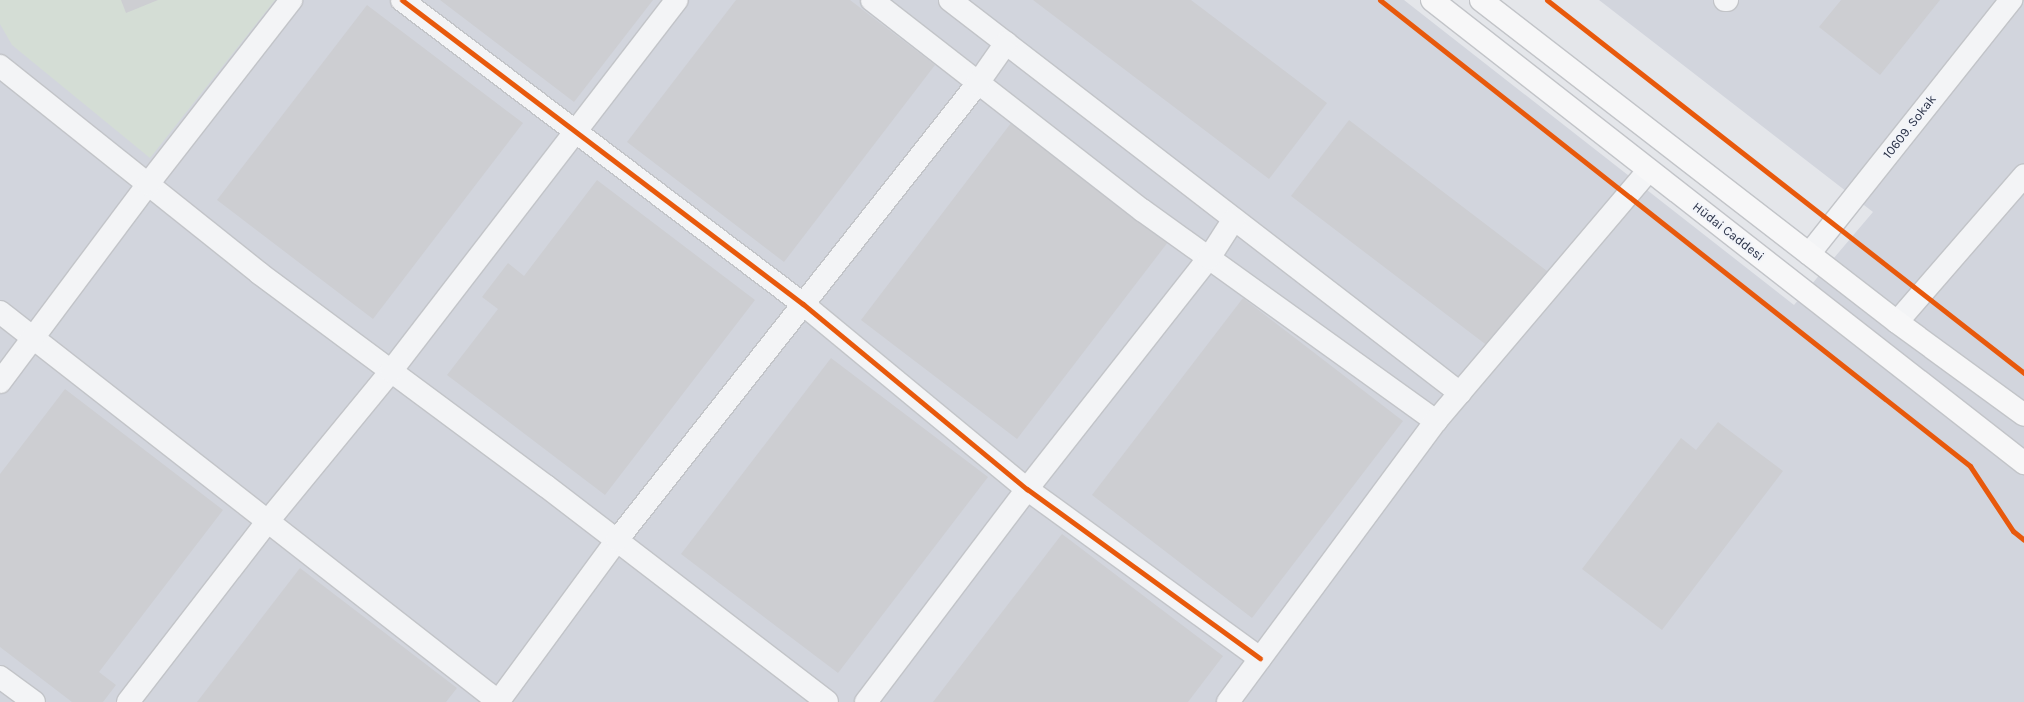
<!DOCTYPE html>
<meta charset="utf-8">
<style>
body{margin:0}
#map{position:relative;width:2024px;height:702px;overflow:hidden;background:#e4e6ea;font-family:Karla,sans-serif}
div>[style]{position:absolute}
.built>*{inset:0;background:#d2d5dd}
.green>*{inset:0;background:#d4ddd5}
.building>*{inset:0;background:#cdced2}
.roads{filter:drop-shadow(1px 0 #c2c4c8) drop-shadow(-1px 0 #c2c4c8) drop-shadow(0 1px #c2c4c8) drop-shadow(0 -1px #c2c4c8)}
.street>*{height:22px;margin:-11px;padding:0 11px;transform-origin:11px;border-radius:11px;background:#f3f4f6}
.secondary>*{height:22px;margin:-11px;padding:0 11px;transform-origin:11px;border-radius:11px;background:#f7f7f8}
.cycleway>*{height:5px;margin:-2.5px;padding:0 2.5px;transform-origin:2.5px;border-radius:2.5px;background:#e8590c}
span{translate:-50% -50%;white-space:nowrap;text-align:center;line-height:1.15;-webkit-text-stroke:4px #f2f4f9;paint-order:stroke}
.street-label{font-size:13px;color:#283046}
</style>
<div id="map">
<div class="built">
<i style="clip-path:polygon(0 0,1404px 0,1794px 305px,1873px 212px,1599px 0,2024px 0,2024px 702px,0 702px)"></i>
</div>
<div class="green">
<i style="clip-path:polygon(0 0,275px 0,150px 158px,12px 45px,0 24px)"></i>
</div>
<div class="building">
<i style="clip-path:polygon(121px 0,158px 0,126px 13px)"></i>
<i style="clip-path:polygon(440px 0,653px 0,574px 102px)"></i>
<i style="clip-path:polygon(736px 0,850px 0,935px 65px,784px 262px,627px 142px)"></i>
<i style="clip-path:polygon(1033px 0,1191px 0,1327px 103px,1269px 179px)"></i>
<i style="clip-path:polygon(1841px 0,1940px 0,1880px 75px,1819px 27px)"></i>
<i style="clip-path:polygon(367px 5px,523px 123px,373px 319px,217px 200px)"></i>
<i style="clip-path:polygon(1349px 120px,1551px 274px,1493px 350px,1291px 196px)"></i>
<i style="clip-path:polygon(1011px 123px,1168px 242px,1017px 439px,861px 320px)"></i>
<i style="clip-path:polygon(597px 180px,755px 300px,605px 495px,447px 375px,498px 309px,482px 297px,508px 263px,524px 276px)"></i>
<i style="clip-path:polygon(1243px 298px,1403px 421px,1252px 618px,1092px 495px)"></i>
<i style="clip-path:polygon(831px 358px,988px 477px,838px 673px,681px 554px)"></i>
<i style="clip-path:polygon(65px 389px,223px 510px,99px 672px,116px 685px,103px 702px,72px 702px,0 647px,0 474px)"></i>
<i style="clip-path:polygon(1718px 422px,1783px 471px,1662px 630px,1582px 569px,1681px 438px,1696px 450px)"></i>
<i style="clip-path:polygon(1062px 534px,1223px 656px,1188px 702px,933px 702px)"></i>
<i style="clip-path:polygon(300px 568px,457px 688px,446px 702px,197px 702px)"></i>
</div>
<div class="roads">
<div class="street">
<i style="left:402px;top:0;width:503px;rotate:37.17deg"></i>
<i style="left:803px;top:304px;width:291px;rotate:39.6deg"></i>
<i style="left:1027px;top:489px;width:288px;rotate:36deg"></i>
<i style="left:872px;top:0;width:342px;rotate:37.9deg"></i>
<i style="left:1142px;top:210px;width:362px;rotate:35.7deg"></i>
<i style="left:950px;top:0;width:644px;rotate:37.62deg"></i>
<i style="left:1725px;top:0;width:2px"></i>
<i style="left:0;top:66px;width:332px;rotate:38.6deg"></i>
<i style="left:259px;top:273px;width:357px;rotate:36.6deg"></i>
<i style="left:546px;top:486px;width:354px;rotate:37.5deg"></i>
<i style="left:1809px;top:254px;width:325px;rotate:-51.5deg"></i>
<i style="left:0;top:312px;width:633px;rotate:38.01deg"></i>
<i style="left:1897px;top:322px;width:194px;rotate:-49deg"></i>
<i style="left:0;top:382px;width:247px;rotate:-53.2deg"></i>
<i style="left:148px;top:184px;width:233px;rotate:-52.1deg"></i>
<i style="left:0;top:677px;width:42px;rotate:36.3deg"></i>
<i style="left:128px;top:702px;width:229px;rotate:-52.3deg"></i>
<i style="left:268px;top:521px;width:194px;rotate:-50.6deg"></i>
<i style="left:391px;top:371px;width:468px;rotate:-52.4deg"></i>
<i style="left:498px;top:702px;width:201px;rotate:-53.7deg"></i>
<i style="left:617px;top:540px;width:582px;rotate:-51.69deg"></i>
<i style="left:978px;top:83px;width:49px;rotate:-55deg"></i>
<i style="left:866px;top:702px;width:267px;rotate:-52.9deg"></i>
<i style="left:1027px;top:489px;width:294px;rotate:-51.8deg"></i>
<i style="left:1209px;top:258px;width:46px;rotate:-57.3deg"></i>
<i style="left:1228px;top:702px;width:350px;rotate:-53.5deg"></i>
<i style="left:1436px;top:421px;width:329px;rotate:-49.7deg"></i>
</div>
<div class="secondary">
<i style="left:1432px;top:0;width:752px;rotate:38.03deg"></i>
<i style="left:1481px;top:0;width:526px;rotate:37.74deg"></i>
<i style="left:1897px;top:322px;width:157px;rotate:36.2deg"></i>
</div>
</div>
<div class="cycleway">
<i style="left:402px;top:0;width:503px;rotate:37.17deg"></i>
<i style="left:803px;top:304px;width:291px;rotate:39.6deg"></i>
<i style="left:1027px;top:489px;width:288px;rotate:36deg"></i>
<i style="left:1380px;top:0;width:752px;rotate:38.3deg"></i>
<i style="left:1970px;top:466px;width:78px;rotate:56.5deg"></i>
<i style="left:2013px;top:531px;width:14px;rotate:39deg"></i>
<i style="left:1547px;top:0;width:606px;rotate:38.02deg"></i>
</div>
<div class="street-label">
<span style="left:1910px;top:127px;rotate:-52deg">10609. Sokak</span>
<span style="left:1728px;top:232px;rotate:38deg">Hüdai Caddesi</span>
</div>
</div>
